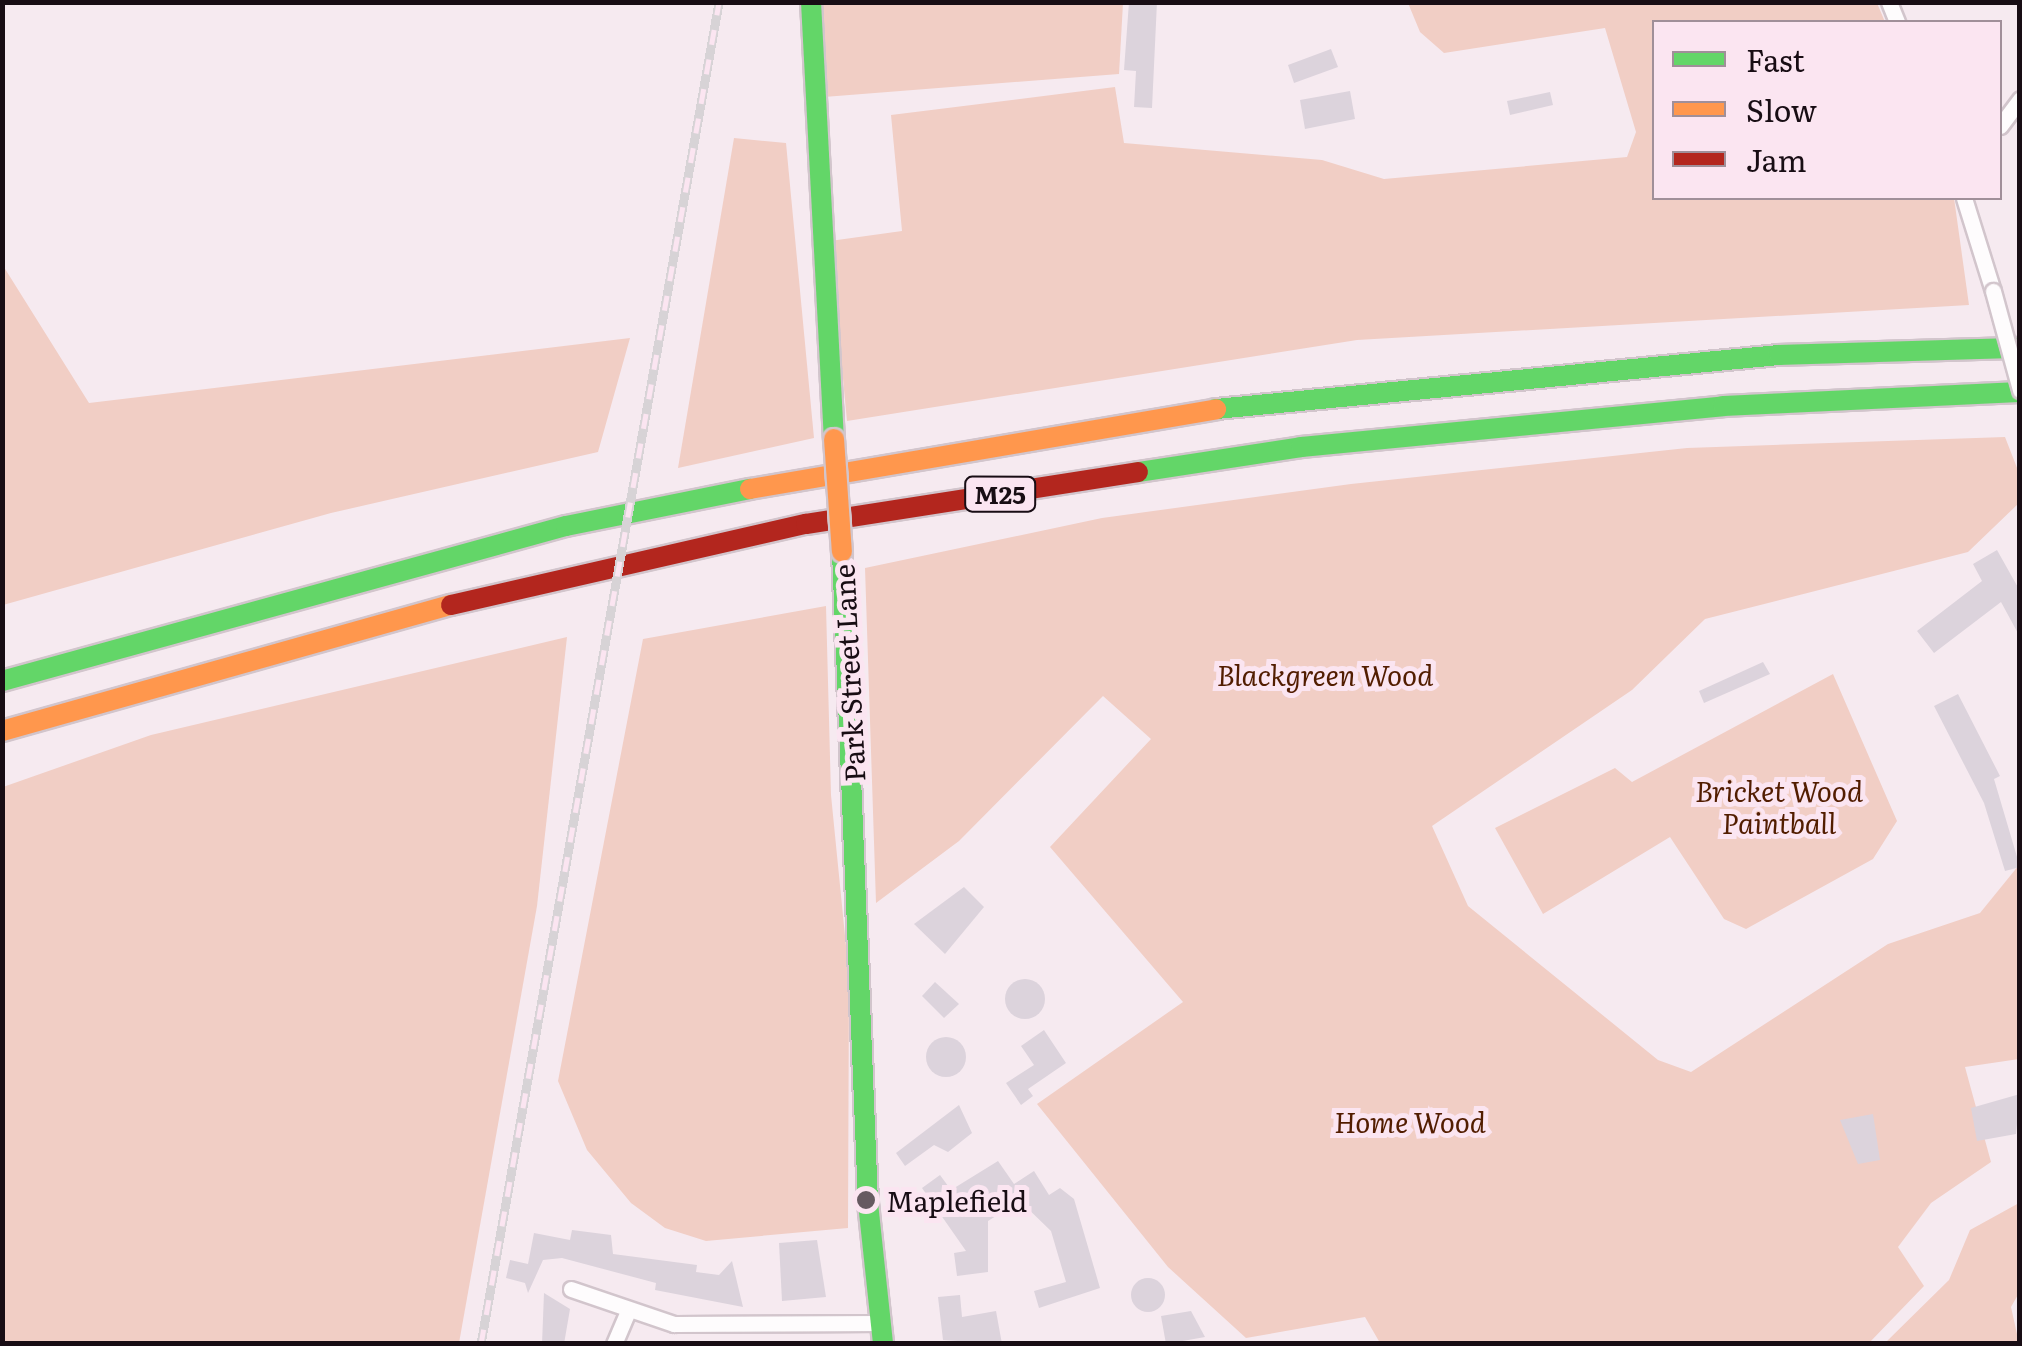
<!DOCTYPE html>
<style>
body{margin:0}
#map{position:relative;width:2022px;height:1346px;overflow:hidden;background:#f6eaf0;font-family:Literata,serif}
div>[style]{position:absolute}
.green>*{inset:0;background:#f1cec5}
.building>*{inset:0;background:#dcd3dc}
.round{border-radius:50%}
.roads{filter:drop-shadow(2px 0 #d2c5cc) drop-shadow(-2px 0 #d2c5cc) drop-shadow(0 2px #d2c5cc) drop-shadow(0 -2px #d2c5cc)}
.street>*{height:15px;margin:-7.5px;padding:0 7.5px;transform-origin:7.5px;border-radius:7.5px;background:#fefcfd}
.fast>*{height:20px;margin:-10px;padding:0 10px;transform-origin:10px;border-radius:10px;background:#63d668}
.slow>*{height:20px;margin:-10px;padding:0 10px;transform-origin:10px;border-radius:10px;background:#ff974d}
.jam>*{height:20px;margin:-10px;padding:0 10px;transform-origin:10px;border-radius:10px;background:#b3261e}
.rail>*{height:9px;margin-top:-4.5px;transform-origin:0;background:repeating-linear-gradient(90deg,#fbe5f1 0 15px,#d7d3d6 0 30px);box-sizing:border-box;border-block:2px solid #d7d3d6}
.bridges{filter:drop-shadow(2px 0 #d2c5cc) drop-shadow(-2px 0 #d2c5cc) drop-shadow(0 2px #d2c5cc) drop-shadow(0 -2px #d2c5cc)}
.street-bridge>*{height:15px;margin:-7.5px;padding:0 7.5px;transform-origin:7.5px;border-radius:7.5px;background:#fefcfd}
.slow-bridge>*{height:20px;margin:-10px;padding:0 10px;transform-origin:10px;border-radius:10px;background:#ff974d}
.dots>*{width:28px;height:28px;translate:-50% -50%;box-sizing:border-box;border:5px solid #fbe5f1;border-radius:50%}
span{translate:-50% -50%;white-space:nowrap;text-align:center;line-height:1.15;-webkit-text-stroke:10px #fbe5f1;paint-order:stroke}
.shield-label span{padding:2px 8px;background:#fbe5f1;border:2px solid;border-radius:8px;-webkit-text-stroke-width:0}
.shield-label{font-size:25px;color:#180d14;font-weight:700}
.street-label{font-size:28px;color:#180d14}
.park-label{font-size:28px;color:#521d00;font-style:italic}
.poi-label{font-size:28px;color:#180d14}
.left{translate:0 -50%;text-align:left}
.frame{position:absolute;inset:0;border:5px solid #180d14;pointer-events:none}
.legend{position:absolute;left:1652px;top:20px;width:350px;height:180px;box-sizing:border-box;background:#fbe5f1;border:2px solid #a08f99;margin:0;padding:12px 18px;list-style:none;font-size:30px;color:#180d14}
.legend li{display:flex;align-items:center;gap:20px;height:50px}
.legend b{width:50px;border:2px solid #a08f99}
</style>
<div id="map">
<div class="green">
<i style="clip-path:polygon(820px 3px,1123px 3px,1119px 74px,824px 97px)"></i>
<i style="clip-path:polygon(1408px 3px,1877px 3px,1885px 22px,1654px 22px,1654px 198px,1954px 198px,1969px 305px,1357px 340px,847px 421px,830px 241px,902px 231px,891px 115px,1115px 87px,1124px 143px,1322px 160px,1384px 179px,1627px 157px,1636px 132px,1605px 28px,1444px 53px,1420px 32px)"></i>
<i style="clip-path:polygon(734px 138px,786px 143px,814px 438px,678px 468px)"></i>
<i style="clip-path:polygon(2px 264px,89px 403px,630px 338px,598px 452px,331px 513px,3px 605px)"></i>
<i style="clip-path:polygon(2005px 437px,2019px 473px,2019px 503px,1968px 552px,1705px 619px,1632px 690px,1432px 826px,1468px 906px,1658px 1060px,1691px 1072px,1888px 944px,1980px 913px,2019px 865px,2019px 1059px,1965px 1067px,1991px 1162px,1931px 1203px,1898px 1247px,1924px 1286px,1869px 1343px,1380px 1343px,1365px 1317px,1246px 1338px,1168px 1267px,1037px 1104px,1183px 1002px,1050px 847px,1151px 739px,1103px 696px,959px 841px,876px 903px,865px 568px,1102px 518px,1351px 484px,1687px 448px)"></i>
<i style="clip-path:polygon(826px 606px,831px 795px,849px 976px,848px 1228px,706px 1241px,665px 1228px,631px 1203px,587px 1150px,558px 1081px,643px 639px)"></i>
<i style="clip-path:polygon(567px 637px,537px 906px,459px 1343px,3px 1343px,3px 787px,151px 735px)"></i>
<i style="clip-path:polygon(1833px 674px,1897px 821px,1873px 859px,1746px 929px,1724px 919px,1670px 837px,1543px 914px,1495px 828px,1615px 768px,1632px 782px)"></i>
<i style="clip-path:polygon(2019px 1203px,2019px 1293px,2011px 1307px,2019px 1343px,1885px 1343px,1949px 1280px,1970px 1230px)"></i>
</div>
<div class="building">
<i style="clip-path:polygon(1129px 2px,1157px 2px,1152px 108px,1134px 107px,1136px 71px,1124px 70px)"></i>
<i style="clip-path:polygon(1331px 49px,1338px 67px,1294px 83px,1288px 65px)"></i>
<i style="clip-path:polygon(1350px 91px,1355px 119px,1305px 129px,1300px 100px)"></i>
<i style="clip-path:polygon(1550px 92px,1553px 105px,1510px 115px,1507px 101px)"></i>
<i style="clip-path:polygon(1997px 550px,2020px 591px,2020px 637px,2001px 602px,1934px 653px,1917px 631px,1982px 581px,1973px 564px)"></i>
<i style="clip-path:polygon(1763px 662px,1770px 674px,1704px 703px,1699px 691px)"></i>
<i style="clip-path:polygon(1958px 694px,2000px 776px,1994px 779px,2020px 867px,2005px 871px,1984px 803px,1934px 706px)"></i>
<i style="clip-path:polygon(964px 887px,984px 907px,945px 954px,914px 924px)"></i>
<i class="round" style="left:1005px;top:979px;width:40px;height:40px"></i>
<i style="clip-path:polygon(935px 982px,959px 1004px,944px 1018px,922px 996px)"></i>
<i style="clip-path:polygon(1044px 1030px,1066px 1063px,1028px 1089px,1033px 1096px,1021px 1105px,1006px 1083px,1034px 1065px,1021px 1046px)"></i>
<i class="round" style="left:926px;top:1037px;width:40px;height:40px"></i>
<i style="clip-path:polygon(2020px 1094px,2016px 1134px,1977px 1141px,1971px 1108px)"></i>
<i style="clip-path:polygon(959px 1105px,972px 1133px,948px 1152px,934px 1145px,905px 1166px,896px 1153px)"></i>
<i style="clip-path:polygon(1873px 1114px,1880px 1160px,1858px 1164px,1840px 1120px)"></i>
<i style="clip-path:polygon(998px 1161px,1014px 1184px,1034px 1171px,1049px 1195px,1060px 1188px,1074px 1199px,1100px 1288px,1039px 1308px,1034px 1291px,1066px 1282px,1051px 1231px,1020px 1201px,988px 1221px,988px 1272px,957px 1276px,954px 1253px,966px 1251px,922px 1188px,940px 1175px,951px 1190px)"></i>
<i style="clip-path:polygon(572px 1230px,611px 1235px,613px 1254px,697px 1265px,696px 1272px,719px 1275px,732px 1261px,743px 1307px,655px 1290px,656px 1283px,562px 1258px,543px 1260px,528px 1293px,525px 1283px,506px 1278px,510px 1260px,528px 1264px,534px 1233px,570px 1240px)"></i>
<i style="clip-path:polygon(817px 1240px,826px 1297px,782px 1301px,779px 1243px)"></i>
<i class="round" style="left:1131px;top:1278px;width:34px;height:34px"></i>
<i style="clip-path:polygon(544px 1293px,570px 1309px,564px 1344px,542px 1344px)"></i>
<i style="clip-path:polygon(960px 1295px,962px 1317px,996px 1311px,1002px 1344px,943px 1340px,938px 1297px)"></i>
<i style="clip-path:polygon(1191px 1311px,1205px 1337px,1166px 1344px,1161px 1316px)"></i>
</div>
<div class="roads">
<div class="street">
<i style="left:1889px;top:2px;width:22px;rotate:68deg"></i>
<i style="left:2000px;top:126px;width:34px;rotate:-53deg"></i>
<i style="left:1964px;top:198px;width:97px;rotate:72.7deg"></i>
<i style="left:571px;top:1289px;width:109px;rotate:18.8deg"></i>
<i style="left:674px;top:1324px;width:207px;rotate:-0.3deg"></i>
<i style="left:614px;top:1344px;width:33px;rotate:-67deg"></i>
</div>
<div class="fast">
<i style="left:811px;top:2px;width:438px;rotate:87deg"></i>
<i style="left:1216px;top:409px;width:566px;rotate:-5.48deg"></i>
<i style="left:1779px;top:355px;width:241px;rotate:-1.7deg"></i>
<i style="left:1138px;top:472px;width:165px;rotate:-8.7deg"></i>
<i style="left:1301px;top:447px;width:424px;rotate:-5.5deg"></i>
<i style="left:1723px;top:406px;width:297px;rotate:-2.7deg"></i>
<i style="left:842px;top:552px;width:652px;rotate:87.71deg"></i>
<i style="left:868px;top:1203px;width:142px;rotate:83.9deg"></i>
<i style="left:2px;top:681px;width:585px;rotate:-15.37deg"></i>
<i style="left:566px;top:526px;width:188px;rotate:-11.4deg"></i>
</div>
<div class="slow">
<i style="left:750px;top:489px;width:473px;rotate:-9.7deg"></i>
<i style="left:2px;top:731px;width:466px;rotate:-15.7deg"></i>
</div>
<div class="jam">
<i style="left:451px;top:605px;width:364px;rotate:-12.9deg"></i>
<i style="left:806px;top:524px;width:336px;rotate:-8.9deg"></i>
</div>
</div>
<div class="rail">
<i style="left:481px;top:1344px;width:1363px;rotate:-79.94deg"></i>
</div>
<div class="bridges">
<div class="street-bridge">
<i style="left:1993px;top:291px;width:103px;rotate:74.7deg"></i>
</div>
<div class="slow-bridge">
<i style="left:834px;top:439px;width:113px;rotate:86deg"></i>
</div>
</div>
<div class="dots">
<i style="left:866px;top:1200px;background:#665a61"></i>
</div>
<div class="shield-label">
<span style="left:1000px;top:494px">M25</span>
</div>
<div class="street-label">
<span style="left:848px;top:673px;rotate:-93deg">Park Street Lane</span>
</div>
<div class="park-label">
<span style="left:1325px;top:674px">Blackgreen Wood</span>
<span style="left:1779px;top:806px">Bricket Wood<br>Paintball</span>
<span style="left:1410px;top:1121px">Home Wood</span>
</div>
<div class="poi-label">
<span class="left" style="left:886px;top:1200px">Maplefield</span>
</div>
<div class="frame"></div>
<ul class="legend">
<li><b style="height:12px;background:#63d668"></b>Fast</li>
<li><b style="height:12px;background:#ff974d"></b>Slow</li>
<li><b style="height:12px;background:#b3261e"></b>Jam</li>
</ul>
</div>
